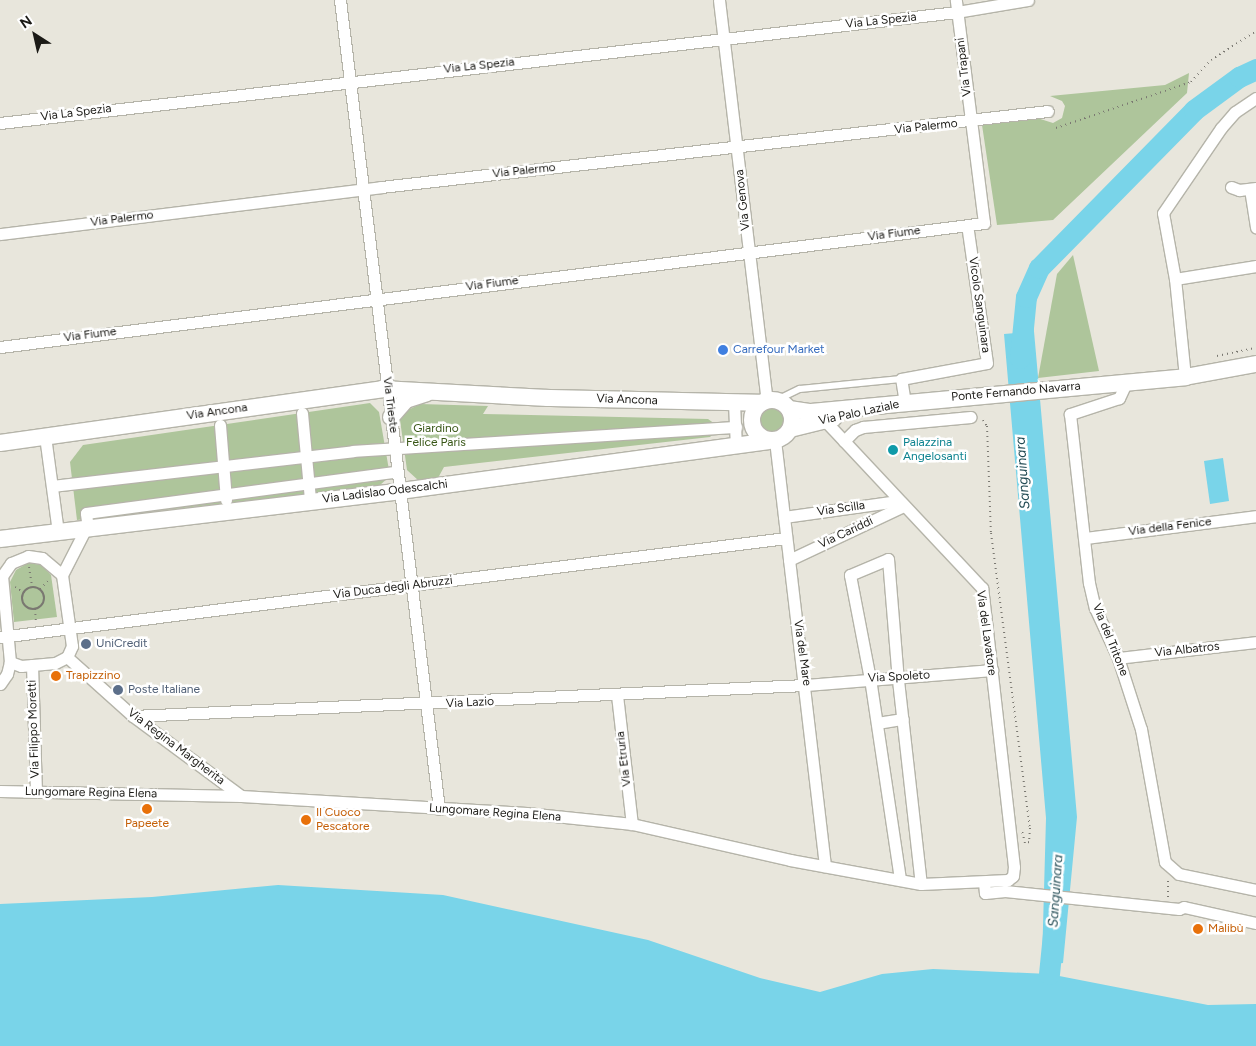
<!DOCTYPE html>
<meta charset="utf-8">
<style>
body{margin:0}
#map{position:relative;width:1256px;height:1046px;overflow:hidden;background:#e8e6dc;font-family:Figtree,sans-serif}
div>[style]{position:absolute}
.green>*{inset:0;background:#aec59b}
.round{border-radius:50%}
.water>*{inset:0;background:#79d4e9}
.river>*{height:21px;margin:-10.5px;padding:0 10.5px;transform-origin:10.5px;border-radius:10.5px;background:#79d4e9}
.path>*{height:2px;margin-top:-1px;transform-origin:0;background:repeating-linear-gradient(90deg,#7a7871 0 1px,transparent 0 5px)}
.path>.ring{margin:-1px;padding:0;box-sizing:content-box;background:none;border:2px solid #7a7871;border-radius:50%}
.roads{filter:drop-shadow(1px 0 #b5b4a9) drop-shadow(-1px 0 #b5b4a9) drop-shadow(0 1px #b5b4a9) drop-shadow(0 -1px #b5b4a9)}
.lane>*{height:5.5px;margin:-2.75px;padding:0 2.75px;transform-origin:2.75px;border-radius:2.75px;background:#fff}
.street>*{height:11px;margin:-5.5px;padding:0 5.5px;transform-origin:5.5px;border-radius:5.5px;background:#fff}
.secondary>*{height:16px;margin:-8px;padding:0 8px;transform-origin:8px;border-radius:8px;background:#fff}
.secondary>.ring{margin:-8px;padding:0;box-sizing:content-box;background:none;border:16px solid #fff;border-radius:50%}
.dots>*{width:14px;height:14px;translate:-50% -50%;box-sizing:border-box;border:2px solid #fff;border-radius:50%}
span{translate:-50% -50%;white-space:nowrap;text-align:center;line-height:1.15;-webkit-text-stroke:5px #fff;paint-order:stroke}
.street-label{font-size:12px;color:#1b1a16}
.shop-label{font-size:12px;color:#366cbe}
.left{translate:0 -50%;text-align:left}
.park-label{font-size:12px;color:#385616}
.culture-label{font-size:12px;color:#0d838f}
.service-label{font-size:12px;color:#4e5e75}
.food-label{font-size:12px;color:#c56008}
.water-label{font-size:14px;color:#224b54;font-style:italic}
.north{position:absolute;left:10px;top:10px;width:50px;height:50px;-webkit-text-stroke:4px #fff;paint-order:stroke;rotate:325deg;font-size:14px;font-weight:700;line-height:20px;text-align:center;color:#1b1a16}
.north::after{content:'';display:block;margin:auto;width:18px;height:22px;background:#1b1a16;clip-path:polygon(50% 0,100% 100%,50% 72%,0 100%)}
</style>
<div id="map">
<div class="green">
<i style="clip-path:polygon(1189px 73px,1187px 93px,1053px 220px,997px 225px,982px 125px,1034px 117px,1053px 123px,1062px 118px,1065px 106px,1062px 101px,1050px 96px,1165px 85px)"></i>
<i style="clip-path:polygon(1073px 255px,1099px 371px,1038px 378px,1057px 274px)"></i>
<i style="clip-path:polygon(370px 403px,379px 412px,390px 476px,379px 486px,77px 520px,70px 462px,83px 445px)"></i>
<i style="clip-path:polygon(420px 404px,488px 406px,483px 414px,708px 419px,715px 424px,717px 430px,710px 437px,444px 467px,438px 478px,419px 481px,407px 470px,400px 420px,404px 412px)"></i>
<i class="round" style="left:758px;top:407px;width:26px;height:26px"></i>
<i style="clip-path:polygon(28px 563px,42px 565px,51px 575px,57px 617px,14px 622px,10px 582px,16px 570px)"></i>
</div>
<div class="water">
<i style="clip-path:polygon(1033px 320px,1077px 817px,1063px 963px,1054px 964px,1042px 962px,1046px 818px,1004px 334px,1016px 333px)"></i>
<i style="clip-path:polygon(1223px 458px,1229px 501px,1210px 504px,1204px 461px)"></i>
<i style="clip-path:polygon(278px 885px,443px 895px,648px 940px,760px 978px,820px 992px,882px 974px,933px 969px,1049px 974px,1208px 1005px,1256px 1004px,1256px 1046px,0 1046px,0 904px,152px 897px)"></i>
</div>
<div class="river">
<i style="left:1020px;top:358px;width:61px;rotate:-84.4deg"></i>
<i style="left:1026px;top:297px;width:32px;rotate:-66deg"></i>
<i style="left:1039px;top:268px;width:221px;rotate:-45.5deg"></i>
<i style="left:1194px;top:110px;width:56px;rotate:-36.3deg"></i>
<i style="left:1239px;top:77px;width:19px;rotate:-25deg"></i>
<i style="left:1049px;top:974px;width:40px;rotate:-84.3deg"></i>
</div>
<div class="path">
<i style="left:1056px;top:128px;width:143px;rotate:-18.8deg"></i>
<i style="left:1191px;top:82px;width:30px;rotate:-48deg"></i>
<i style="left:1211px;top:60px;width:54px;rotate:-32.8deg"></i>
<i style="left:1217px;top:356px;width:40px;rotate:-12deg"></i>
<i style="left:983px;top:420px;width:7px;rotate:56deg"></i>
<i style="left:987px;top:426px;width:107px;rotate:87.9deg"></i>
<i style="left:991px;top:533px;width:298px;rotate:82.5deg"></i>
<i style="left:1030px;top:828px;width:14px;rotate:94deg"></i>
<i style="left:1029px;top:842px;width:4px;rotate:166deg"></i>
<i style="left:1025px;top:843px;width:12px;rotate:-104deg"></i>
<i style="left:29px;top:567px;width:20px;rotate:81deg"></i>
<i class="ring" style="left:22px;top:587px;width:20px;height:20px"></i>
<i style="left:15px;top:587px;width:11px;rotate:34deg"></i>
<i style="left:40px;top:589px;width:13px;rotate:-45deg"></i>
<i style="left:35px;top:609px;width:13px;rotate:86deg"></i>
<i style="left:1168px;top:897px;width:17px;rotate:-90deg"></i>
</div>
<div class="roads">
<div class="lane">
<i style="left:777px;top:400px;width:25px;rotate:-26deg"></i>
<i style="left:800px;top:389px;width:101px;rotate:-5.7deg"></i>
</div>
<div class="street">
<i style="left:340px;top:0;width:815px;rotate:83.02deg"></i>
<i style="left:719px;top:0;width:403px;rotate:83.2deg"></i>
<i style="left:0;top:123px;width:963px;rotate:-6.62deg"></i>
<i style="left:957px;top:12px;width:72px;rotate:-9.6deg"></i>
<i style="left:1231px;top:187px;width:9px;rotate:21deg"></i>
<i style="left:1239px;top:190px;width:17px;rotate:-7deg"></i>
<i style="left:1250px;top:189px;width:39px;rotate:81deg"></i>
<i style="left:0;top:234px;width:384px;rotate:-7deg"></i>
<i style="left:381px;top:187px;width:671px;rotate:-6.5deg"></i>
<i style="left:1175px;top:279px;width:82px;rotate:-9.1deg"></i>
<i style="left:0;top:347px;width:992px;rotate:-7.18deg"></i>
<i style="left:984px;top:223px;width:225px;rotate:-97.2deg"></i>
<i style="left:1185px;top:377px;width:99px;rotate:-95.8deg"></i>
<i style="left:1175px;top:279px;width:67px;rotate:-100.3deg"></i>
<i style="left:1163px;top:213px;width:103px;rotate:-55.7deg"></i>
<i style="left:1221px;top:128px;width:21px;rotate:-49deg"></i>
<i style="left:1235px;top:112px;width:25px;rotate:-34deg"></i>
<i style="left:1127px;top:381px;width:19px;rotate:115deg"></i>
<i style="left:1119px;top:398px;width:52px;rotate:161.9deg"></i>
<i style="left:1070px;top:414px;width:170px;rotate:83.6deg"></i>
<i style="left:1089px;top:583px;width:26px;rotate:77deg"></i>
<i style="left:1095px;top:608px;width:55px;rotate:65.3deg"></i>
<i style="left:1118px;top:658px;width:75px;rotate:72.1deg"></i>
<i style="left:1141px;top:729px;width:135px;rotate:79.8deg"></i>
<i style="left:1165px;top:862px;width:18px;rotate:41deg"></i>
<i style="left:1179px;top:874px;width:79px;rotate:11.7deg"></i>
<i style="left:734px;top:403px;width:44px;rotate:87.4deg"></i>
<i style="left:905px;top:403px;width:24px;rotate:-99deg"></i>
<i style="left:901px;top:379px;width:87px;rotate:-10.5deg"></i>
<i style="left:987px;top:363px;width:139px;rotate:-98.2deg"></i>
<i style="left:302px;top:413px;width:87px;rotate:84.7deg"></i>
<i style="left:220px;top:425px;width:75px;rotate:85.4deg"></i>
<i style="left:45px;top:436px;width:97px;rotate:82.3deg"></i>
<i style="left:775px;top:440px;width:429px;rotate:83.3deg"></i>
<i style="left:844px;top:441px;width:16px;rotate:-45deg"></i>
<i style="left:855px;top:430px;width:9px;rotate:-21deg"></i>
<i style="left:863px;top:427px;width:108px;rotate:-5.3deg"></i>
<i style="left:52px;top:486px;width:303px;rotate:-6.6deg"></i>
<i style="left:353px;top:451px;width:384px;rotate:-3.6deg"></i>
<i style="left:784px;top:517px;width:115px;rotate:-8deg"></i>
<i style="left:88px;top:528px;width:15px;rotate:-98deg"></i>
<i style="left:86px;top:513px;width:311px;rotate:-7.6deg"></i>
<i style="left:1085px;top:538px;width:172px;rotate:-7.3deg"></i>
<i style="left:28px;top:556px;width:14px;rotate:8deg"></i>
<i style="left:42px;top:558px;width:26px;rotate:40deg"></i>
<i style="left:62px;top:575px;width:72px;rotate:82deg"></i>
<i style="left:72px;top:646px;width:12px;rotate:114deg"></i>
<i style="left:67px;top:657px;width:13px;rotate:153deg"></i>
<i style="left:55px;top:663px;width:34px;rotate:175deg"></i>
<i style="left:21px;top:666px;width:12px;rotate:-160deg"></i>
<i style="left:10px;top:662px;width:86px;rotate:-95.3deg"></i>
<i style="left:2px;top:576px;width:16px;rotate:-55deg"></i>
<i style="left:11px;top:563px;width:18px;rotate:-22deg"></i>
<i style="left:789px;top:560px;width:126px;rotate:-25.3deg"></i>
<i style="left:62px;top:575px;width:53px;rotate:-62.9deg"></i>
<i style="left:0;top:637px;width:792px;rotate:-7.18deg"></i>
<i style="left:67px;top:657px;width:89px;rotate:41.8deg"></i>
<i style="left:133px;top:716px;width:134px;rotate:36.5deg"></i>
<i style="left:1118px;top:658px;width:139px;rotate:-6.6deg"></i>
<i style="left:32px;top:665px;width:127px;rotate:88.2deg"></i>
<i style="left:0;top:684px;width:12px;rotate:-55deg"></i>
<i style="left:7px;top:674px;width:12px;rotate:-76deg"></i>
<i style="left:617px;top:695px;width:130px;rotate:83.4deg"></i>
<i style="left:133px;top:716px;width:674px;rotate:-2.64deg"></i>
<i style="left:806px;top:685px;width:187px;rotate:-4.6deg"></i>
<i style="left:877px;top:723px;width:26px;rotate:-9deg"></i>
<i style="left:0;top:791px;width:241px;rotate:1.2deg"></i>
<i style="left:241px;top:796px;width:286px;rotate:3.4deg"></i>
<i style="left:526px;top:813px;width:107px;rotate:5.9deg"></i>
<i style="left:632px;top:824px;width:162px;rotate:12.8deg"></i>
<i style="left:790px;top:860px;width:133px;rotate:10.4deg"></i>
<i style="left:921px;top:884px;width:87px;rotate:-2.6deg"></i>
<i style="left:1008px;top:880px;width:6px;rotate:-39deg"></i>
<i style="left:1013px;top:876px;width:9px;rotate:-84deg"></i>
<i style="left:1014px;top:867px;width:281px;rotate:-96.5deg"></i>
<i style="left:982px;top:588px;width:231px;rotate:-133.2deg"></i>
<i style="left:900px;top:879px;width:202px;rotate:-98.5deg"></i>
<i style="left:870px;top:679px;width:106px;rotate:-100.9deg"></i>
<i style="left:850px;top:575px;width:41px;rotate:-22.8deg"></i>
<i style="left:888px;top:559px;width:121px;rotate:85.3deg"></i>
<i style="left:898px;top:680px;width:205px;rotate:83.6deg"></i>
<i style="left:984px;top:882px;width:11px;rotate:85deg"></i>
<i style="left:985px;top:893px;width:20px;rotate:-6deg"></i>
<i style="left:1005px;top:891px;width:175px;rotate:5.9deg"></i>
<i style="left:1179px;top:909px;width:5px;rotate:-22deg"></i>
<i style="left:1184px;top:907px;width:74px;rotate:12.5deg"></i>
</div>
<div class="secondary">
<i class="ring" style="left:752px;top:400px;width:24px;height:24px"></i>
<i style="left:789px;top:409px;width:22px;rotate:8deg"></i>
<i style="left:811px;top:412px;width:376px;rotate:-5.3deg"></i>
<i style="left:1185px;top:377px;width:72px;rotate:-10.4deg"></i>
<i style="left:391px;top:417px;width:23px;rotate:-49deg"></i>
<i style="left:406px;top:400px;width:22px;rotate:-18deg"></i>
<i style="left:790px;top:429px;width:45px;rotate:-14deg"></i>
<i style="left:0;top:443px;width:386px;rotate:-8deg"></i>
<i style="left:382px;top:389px;width:166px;rotate:3.1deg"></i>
<i style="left:548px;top:398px;width:213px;rotate:1.3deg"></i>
<i style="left:0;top:539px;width:403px;rotate:-6.8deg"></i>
<i style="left:400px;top:491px;width:372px;rotate:-7.7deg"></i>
</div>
</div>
<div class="dots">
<i style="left:723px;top:350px;background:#3f7fe0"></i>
<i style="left:893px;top:450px;background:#0f9aa8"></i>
<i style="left:86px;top:644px;background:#5c6f8a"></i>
<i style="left:56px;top:676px;background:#e8710a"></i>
<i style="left:118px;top:690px;background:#5c6f8a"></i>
<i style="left:147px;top:809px;background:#e8710a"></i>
<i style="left:306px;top:820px;background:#e8710a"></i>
<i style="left:1198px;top:929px;background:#e8710a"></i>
</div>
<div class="street-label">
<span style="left:881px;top:21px;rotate:-6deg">Via La Spezia</span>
<span style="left:479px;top:66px;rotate:-6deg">Via La Spezia</span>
<span style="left:964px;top:67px;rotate:-97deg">Via Trapani</span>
<span style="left:76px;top:113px;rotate:-7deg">Via La Spezia</span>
<span style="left:926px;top:127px;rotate:-6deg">Via Palermo</span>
<span style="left:524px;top:171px;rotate:-6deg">Via Palermo</span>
<span style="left:743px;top:200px;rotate:-96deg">Via Genova</span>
<span style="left:122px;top:219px;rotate:-7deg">Via Palermo</span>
<span style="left:894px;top:234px;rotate:-7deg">Via Fiume</span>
<span style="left:492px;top:284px;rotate:-7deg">Via Fiume</span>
<span style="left:979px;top:305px;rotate:82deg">Vicolo Sanguinara</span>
<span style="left:90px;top:335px;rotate:-7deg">Via Fiume</span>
<span style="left:1016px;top:392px;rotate:-5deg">Ponte Fernando Navarra</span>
<span style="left:627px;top:400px;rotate:2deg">Via Ancona</span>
<span style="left:390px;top:405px;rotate:83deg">Via Trieste</span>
<span style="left:217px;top:412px;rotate:-8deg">Via Ancona</span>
<span style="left:859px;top:413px;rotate:-12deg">Via Palo Laziale</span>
<span style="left:385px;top:492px;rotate:-7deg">Via Ladislao Odescalchi</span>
<span style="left:841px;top:509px;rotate:-8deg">Via Scilla</span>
<span style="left:1170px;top:527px;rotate:-7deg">Via della Fenice</span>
<span style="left:846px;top:533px;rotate:-25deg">Via Cariddi</span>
<span style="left:393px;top:588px;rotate:-7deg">Via Duca degli Abruzzi</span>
<span style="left:986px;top:633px;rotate:82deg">Via del Lavatore</span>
<span style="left:1110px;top:640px;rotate:68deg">Via del Tritone</span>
<span style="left:1187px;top:650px;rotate:-6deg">Via Albatros</span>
<span style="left:802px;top:653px;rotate:82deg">Via del Mare</span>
<span style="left:899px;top:677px;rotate:-3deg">Via Spoleto</span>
<span style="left:470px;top:703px;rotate:-3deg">Via Lazio</span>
<span style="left:34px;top:729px;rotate:-92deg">Via Filippo Moretti</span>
<span style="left:176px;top:747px;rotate:37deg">Via Regina Margherita</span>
<span style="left:624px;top:759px;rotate:-97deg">Via Etruria</span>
<span style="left:91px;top:793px;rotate:1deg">Lungomare Regina Elena</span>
<span style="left:495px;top:813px;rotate:4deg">Lungomare Regina Elena</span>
</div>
<div class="shop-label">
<span class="left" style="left:733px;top:350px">Carrefour Market</span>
</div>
<div class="park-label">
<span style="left:436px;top:436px">Giardino<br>Felice Paris</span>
</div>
<div class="culture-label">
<span class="left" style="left:903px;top:450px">Palazzina<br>Angelosanti</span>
</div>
<div class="service-label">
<span class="left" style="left:96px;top:644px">UniCredit</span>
<span class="left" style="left:128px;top:690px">Poste Italiane</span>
</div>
<div class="food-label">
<span class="left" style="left:66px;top:676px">Trapizzino</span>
<span class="left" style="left:316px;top:820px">Il Cuoco<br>Pescatore</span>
<span style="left:147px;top:824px">Papeete</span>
<span class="left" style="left:1208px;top:929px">Malibù</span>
</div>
<div class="water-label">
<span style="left:1023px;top:473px;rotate:-94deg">Sanguinara</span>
<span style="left:1056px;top:891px;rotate:-86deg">Sanguinara</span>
</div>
<div class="north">N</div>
</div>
